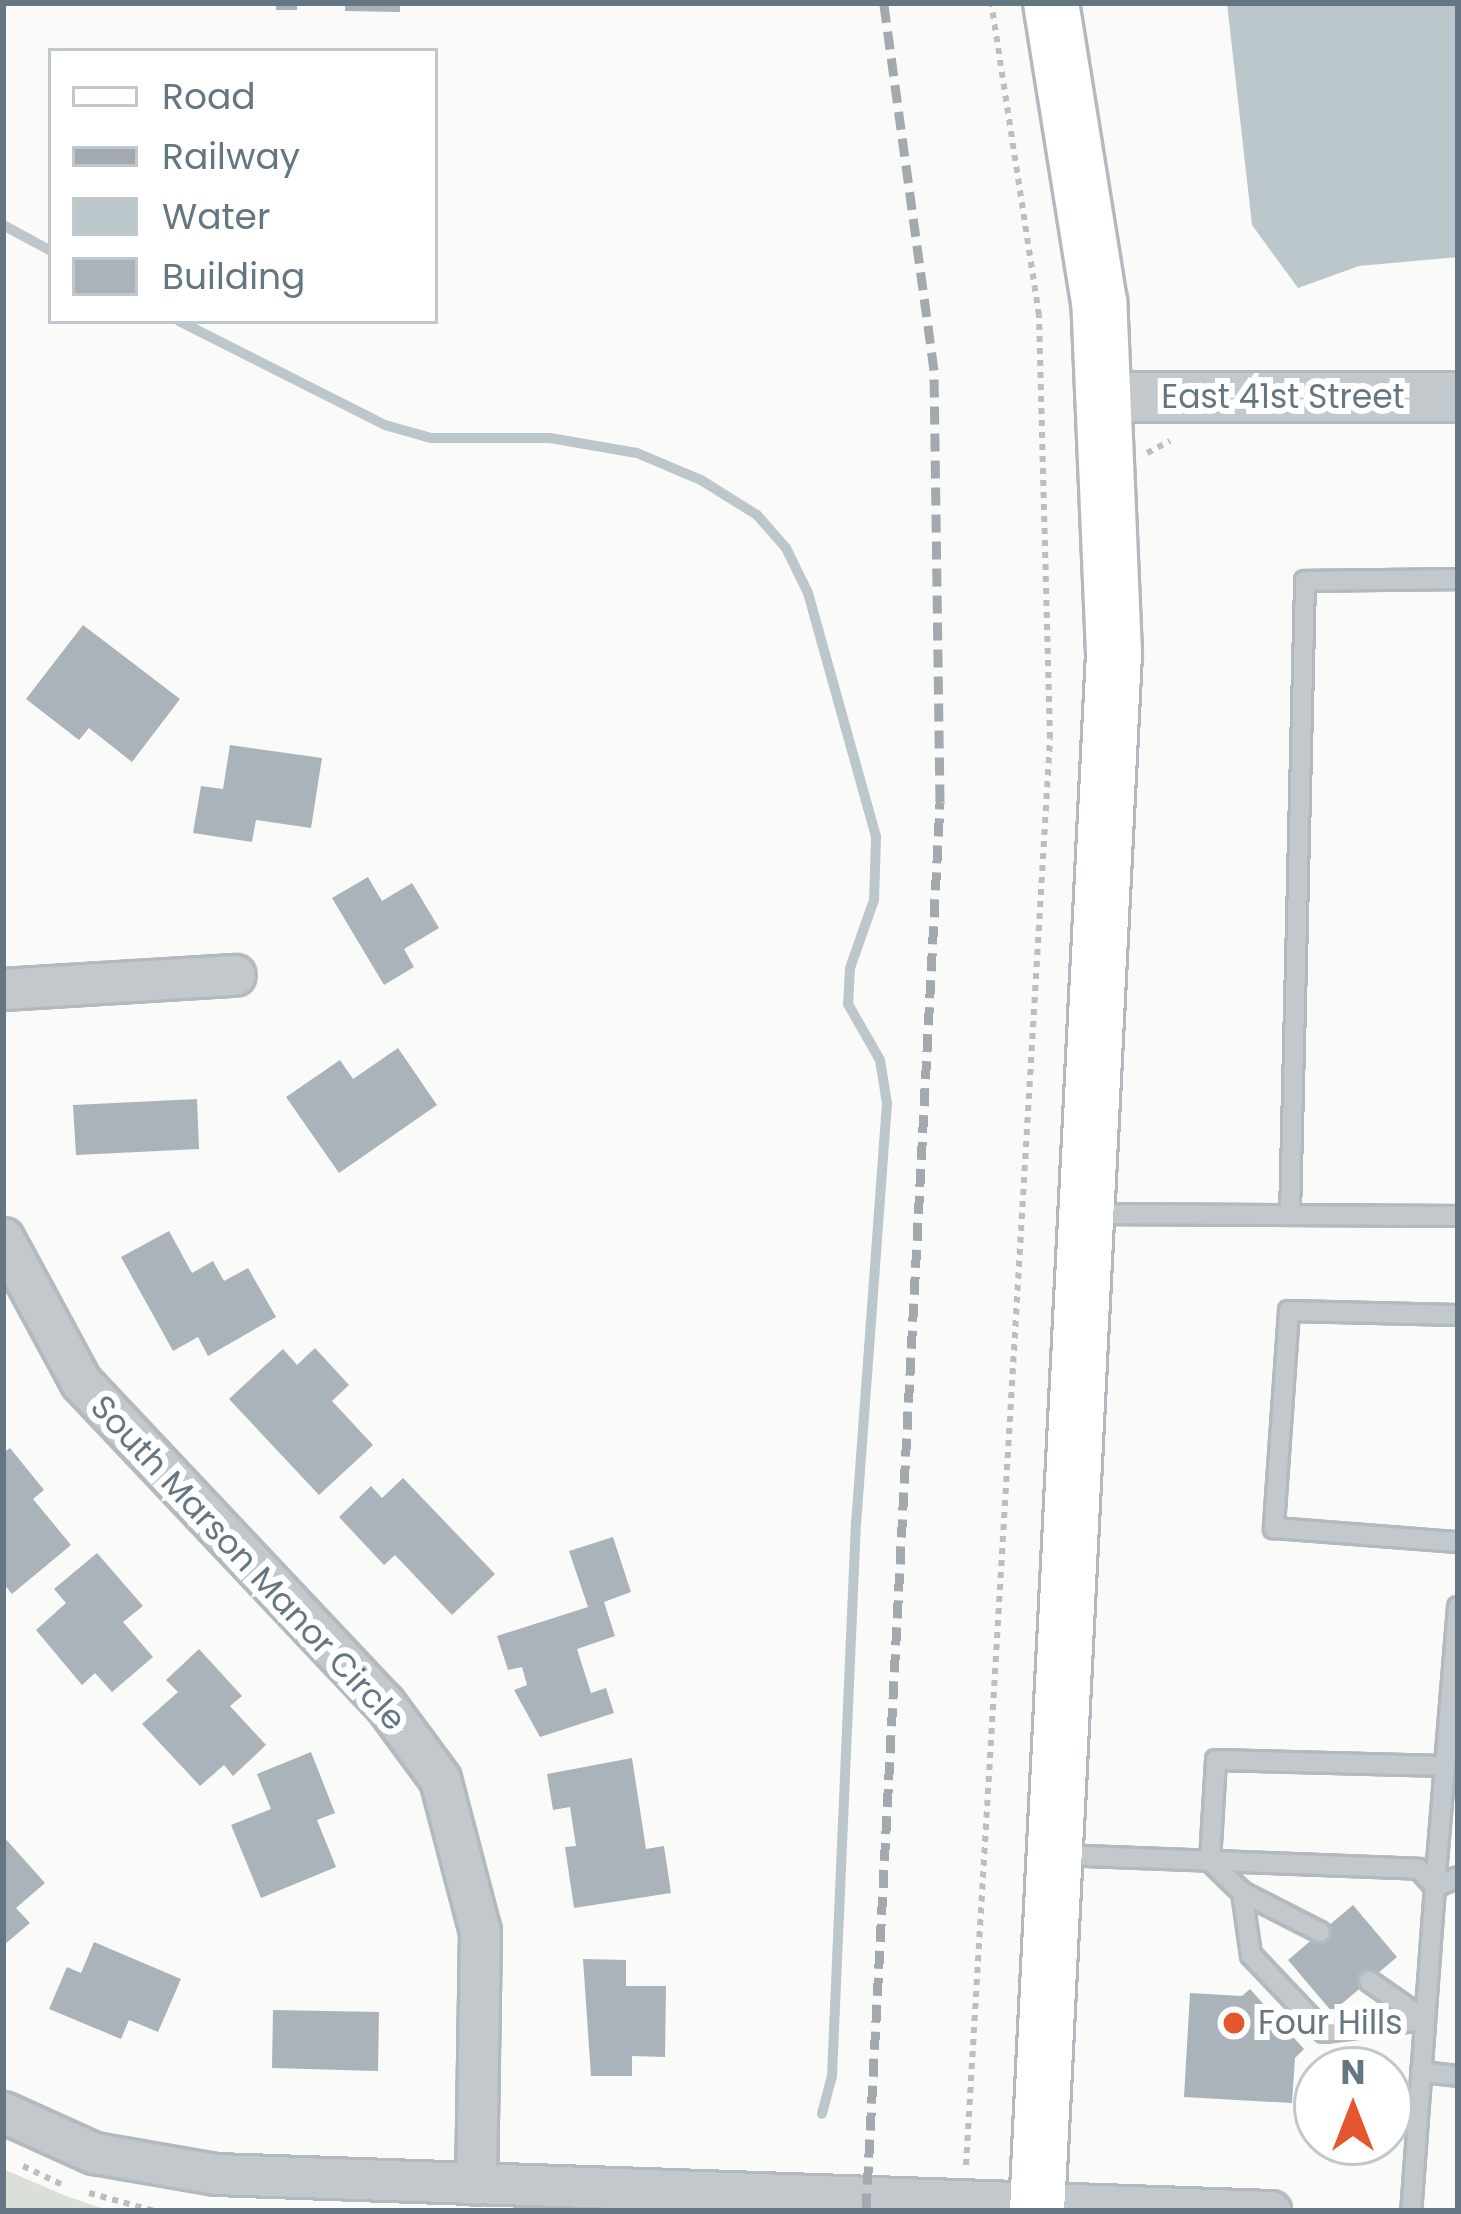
<!DOCTYPE html>
<style>
body{margin:0}
#map{position:relative;width:1461px;height:2214px;overflow:hidden;background:#fafaf8;font-family:Poppins,sans-serif}
div>[style]{position:absolute}
.green>*{inset:0;background:#dadfd7}
.water>*{inset:0;background:#bbc7cb}
.stream>*{height:10px;margin:-5px;padding:0 5px;transform-origin:5px;border-radius:5px;background:#bbc7cb}
.building>*{inset:0;background:#aab3b9}
.path>*{height:6px;margin-top:-3px;transform-origin:0;background:repeating-linear-gradient(90deg,#bbbfc2 0 6px,transparent 0 12px)}
.roads{filter:drop-shadow(3px 0 #b3babf) drop-shadow(-3px 0 #b3babf) drop-shadow(0 3px #b3babf) drop-shadow(0 -3px #b3babf)}
.service>*{height:18px;margin:-9px;padding:0 9px;transform-origin:9px;border-radius:9px;background:#c3c8cc}
.minor>*{height:39px;margin:-19.5px;padding:0 19.5px;transform-origin:19.5px;border-radius:19.5px;background:#c3c8cc}
.tertiary>*{height:48px;margin:-24px;padding:0 24px;transform-origin:24px;border-radius:24px;background:#c3c8cc}
.secondary>*{height:54px;margin:-27px;padding:0 27px;transform-origin:27px;border-radius:27px;background:#fff}
.rail>*{height:9px;margin-top:-4.5px;transform-origin:0;background:repeating-linear-gradient(90deg,#a2aab0 0 18px,transparent 0 27px)}
.dots>*{width:33px;height:33px;translate:-50% -50%;box-sizing:border-box;border:6px solid #fff;border-radius:50%}
span{translate:-50% -50%;white-space:nowrap;text-align:center;line-height:1.15;-webkit-text-stroke:12px #fff;paint-order:stroke}
.street-label{font-size:33px;color:#657683}
.poi-label{font-size:33px;color:#657683}
.left{translate:0 -50%;text-align:left}
.frame{position:absolute;inset:0;border:6px solid #657683;pointer-events:none}
.legend{position:absolute;left:48px;top:48px;width:390px;height:276px;box-sizing:border-box;background:#fff;border:3px solid #c1c8cd;margin:0;padding:15px 21px;list-style:none;font-size:36px;color:#657683}
.legend li{display:flex;align-items:center;gap:24px;height:60px}
.legend b{width:60px;border:3px solid #c1c8cd}
.north{position:absolute;left:1293px;top:2046px;width:120px;height:120px;box-sizing:border-box;background:#fff;border:3px solid #c1c8cd;border-radius:50%;rotate:0deg;font-size:33px;font-weight:700;line-height:48px;text-align:center;color:#657683}
.north::after{content:'';display:block;margin:auto;width:42px;height:54px;background:#e4572e;clip-path:polygon(50% 0,100% 100%,50% 72%,0 100%)}
</style>
<div id="map">
<div class="green">
<i style="clip-path:polygon(3px 2169px,66px 2196px,110px 2211px,3px 2211px)"></i>
</div>
<div class="water">
<i style="clip-path:polygon(1227px 3px,1458px 3px,1458px 257px,1359px 266px,1298px 288px,1252px 225px)"></i>
</div>
<div class="stream">
<i style="left:3px;top:225px;width:55px;rotate:28.4deg"></i>
<i style="left:179px;top:321px;width:231px;rotate:26.8deg"></i>
<i style="left:385px;top:425px;width:48px;rotate:15.8deg"></i>
<i style="left:431px;top:438px;width:119px"></i>
<i style="left:550px;top:438px;width:88px;rotate:9.8deg"></i>
<i style="left:637px;top:453px;width:69px;rotate:22.9deg"></i>
<i style="left:701px;top:480px;width:66px;rotate:32deg"></i>
<i style="left:757px;top:515px;width:44px;rotate:48.7deg"></i>
<i style="left:786px;top:548px;width:50px;rotate:63.9deg"></i>
<i style="left:808px;top:593px;width:253px;rotate:74.4deg"></i>
<i style="left:876px;top:837px;width:63px;rotate:91.8deg"></i>
<i style="left:874px;top:900px;width:72px;rotate:109.4deg"></i>
<i style="left:850px;top:968px;width:36px;rotate:93deg"></i>
<i style="left:848px;top:1004px;width:64px;rotate:60.3deg"></i>
<i style="left:880px;top:1060px;width:44px;rotate:80.8deg"></i>
<i style="left:887px;top:1103px;width:420px;rotate:94.2deg"></i>
<i style="left:856px;top:1522px;width:555px;rotate:92.48deg"></i>
<i style="left:832px;top:2076px;width:39px;rotate:105deg"></i>
</div>
<div class="building">
<i style="clip-path:polygon(276px 3px,297px 3px,297px 10px,276px 10px)"></i>
<i style="clip-path:polygon(345px 3px,400px 3px,400px 12px,345px 11px)"></i>
<i style="clip-path:polygon(83px 625px,180px 699px,132px 762px,89px 728px,79px 740px,26px 699px)"></i>
<i style="clip-path:polygon(230px 745px,322px 758px,311px 828px,256px 820px,252px 842px,193px 833px,201px 786px,223px 789px)"></i>
<i style="clip-path:polygon(368px 877px,382px 901px,412px 883px,439px 928px,404px 949px,414px 967px,384px 985px,332px 898px)"></i>
<i style="clip-path:polygon(398px 1048px,437px 1105px,339px 1173px,286px 1097px,340px 1060px,353px 1079px)"></i>
<i style="clip-path:polygon(197px 1099px,199px 1149px,76px 1155px,73px 1105px)"></i>
<i style="clip-path:polygon(169px 1231px,192px 1273px,213px 1261px,224px 1281px,248px 1268px,276px 1317px,208px 1356px,198px 1337px,173px 1351px,121px 1257px)"></i>
<i style="clip-path:polygon(315px 1348px,349px 1385px,332px 1401px,373px 1445px,319px 1495px,229px 1399px,283px 1349px,297px 1365px)"></i>
<i style="clip-path:polygon(10px 1448px,44px 1490px,33px 1499px,71px 1545px,12px 1594px,3px 1583px,3px 1453px)"></i>
<i style="clip-path:polygon(403px 1478px,495px 1574px,452px 1615px,395px 1555px,384px 1565px,339px 1517px,371px 1486px,382px 1498px)"></i>
<i style="clip-path:polygon(613px 1537px,631px 1592px,604px 1602px,615px 1636px,577px 1649px,591px 1693px,606px 1688px,614px 1713px,540px 1737px,514px 1690px,527px 1685px,522px 1667px,508px 1670px,497px 1636px,588px 1607px,569px 1551px)"></i>
<i style="clip-path:polygon(97px 1553px,143px 1606px,123px 1622px,153px 1657px,112px 1692px,95px 1673px,82px 1685px,36px 1630px,66px 1603px,54px 1589px)"></i>
<i style="clip-path:polygon(199px 1649px,242px 1696px,230px 1706px,266px 1745px,233px 1776px,224px 1765px,200px 1786px,142px 1724px,178px 1692px,166px 1680px)"></i>
<i style="clip-path:polygon(311px 1752px,335px 1813px,317px 1820px,336px 1867px,261px 1898px,231px 1825px,271px 1809px,257px 1774px)"></i>
<i style="clip-path:polygon(632px 1758px,646px 1849px,664px 1846px,671px 1893px,574px 1908px,565px 1847px,576px 1846px,570px 1807px,553px 1810px,547px 1774px)"></i>
<i style="clip-path:polygon(3px 1836px,45px 1883px,16px 1908px,30px 1923px,5px 1944px)"></i>
<i style="clip-path:polygon(1353px 1905px,1397px 1957px,1332px 2012px,1288px 1960px)"></i>
<i style="clip-path:polygon(94px 1942px,181px 1979px,158px 2032px,129px 2020px,121px 2039px,49px 2009px,67px 1967px,81px 1973px)"></i>
<i style="clip-path:polygon(583px 1959px,626px 1960px,626px 1986px,666px 1986px,665px 2057px,632px 2056px,632px 2076px,591px 2076px)"></i>
<i style="clip-path:polygon(1250px 1989px,1304px 2049px,1295px 2058px,1292px 2103px,1184px 2097px,1190px 1993px,1242px 1996px)"></i>
<i style="clip-path:polygon(273px 2010px,379px 2012px,378px 2071px,272px 2068px)"></i>
</div>
<div class="path">
<i style="left:1147px;top:453px;width:26px;rotate:-28deg"></i>
<i style="left:966px;top:2165px;width:1429px;rotate:-86.63deg"></i>
<i style="left:1050px;top:738px;width:423px;rotate:-91.5deg"></i>
<i style="left:1039px;top:315px;width:316px;rotate:-98.7deg"></i>
<i style="left:23px;top:2166px;width:47px;rotate:25.5deg"></i>
<i style="left:89px;top:2193px;width:68px;rotate:15.3deg"></i>
</div>
<div class="roads">
<div class="service">
<i style="left:1091px;top:1214px;width:367px;rotate:0.3deg"></i>
<i style="left:1290px;top:1215px;width:634px;rotate:-88.64deg"></i>
<i style="left:1305px;top:581px;width:153px;rotate:-0.7deg"></i>
<i style="left:1458px;top:1315px;width:169px;rotate:-178.6deg"></i>
<i style="left:1289px;top:1311px;width:218px;rotate:94deg"></i>
<i style="left:1274px;top:1528px;width:185px;rotate:4.4deg"></i>
<i style="left:1458px;top:1607px;width:281px;rotate:94.7deg"></i>
<i style="left:1435px;top:1887px;width:25px;rotate:-23deg"></i>
<i style="left:1059px;top:1855px;width:360px;rotate:2.2deg"></i>
<i style="left:1419px;top:1869px;width:24px;rotate:48deg"></i>
<i style="left:1435px;top:1887px;width:325px;rotate:94.2deg"></i>
<i style="left:1242px;top:1892px;width:64px;rotate:81.9deg"></i>
<i style="left:1251px;top:1955px;width:106px;rotate:46.5deg"></i>
<i style="left:1324px;top:2032px;width:102px;rotate:-6.8deg"></i>
<i style="left:1320px;top:1932px;width:88px;rotate:-152.9deg"></i>
<i style="left:1242px;top:1892px;width:45px;rotate:-135.9deg"></i>
<i style="left:1210px;top:1861px;width:101px;rotate:-86.6deg"></i>
<i style="left:1216px;top:1760px;width:229px;rotate:1.5deg"></i>
<i style="left:1369px;top:1981px;width:68px;rotate:34.9deg"></i>
<i style="left:1421px;top:2072px;width:37px;rotate:6deg"></i>
</div>
<div class="minor">
<i style="left:3px;top:989px;width:232px;rotate:-3.5deg"></i>
<i style="left:3px;top:1238px;width:164px;rotate:61.6deg"></i>
<i style="left:81px;top:1382px;width:441px;rotate:46.7deg"></i>
<i style="left:384px;top:1703px;width:94px;rotate:53.6deg"></i>
<i style="left:440px;top:1779px;width:157px;rotate:75.3deg"></i>
<i style="left:480px;top:1931px;width:253px;rotate:90.9deg"></i>
<i style="left:3px;top:2112px;width:100px;rotate:24.3deg"></i>
<i style="left:94px;top:2153px;width:124px;rotate:9.8deg"></i>
<i style="left:216px;top:2174px;width:1055px;rotate:2.01deg"></i>
</div>
<div class="tertiary">
<i style="left:1108px;top:397px;width:350px"></i>
</div>
<div class="secondary">
<i style="left:1037px;top:2211px;width:1560px;rotate:-87.17deg"></i>
<i style="left:1114px;top:653px;width:351px;rotate:-92.4deg"></i>
<i style="left:1099px;top:302px;width:303px;rotate:-99.1deg"></i>
</div>
</div>
<div class="rail">
<i style="left:866px;top:2211px;width:1411px;rotate:-86.99deg"></i>
<i style="left:940px;top:802px;width:432px;rotate:-90.8deg"></i>
<i style="left:934px;top:370px;width:370px;rotate:-97.8deg"></i>
</div>
<div class="dots">
<i style="left:1234px;top:2023px;background:#e4572e"></i>
</div>
<div class="street-label">
<span style="left:1283px;top:397px">East 41st Street</span>
<span style="left:248px;top:1563px;rotate:47deg">South Marson Manor Circle</span>
</div>
<div class="poi-label">
<span class="left" style="left:1258px;top:2023px">Four Hills</span>
</div>
<div class="frame"></div>
<ul class="legend">
<li><b style="height:15px;background:#fff"></b>Road</li>
<li><b style="height:15px;background:#a2aab0"></b>Railway</li>
<li><b style="height:33px;background:#bbc7cb"></b>Water</li>
<li><b style="height:33px;background:#aab3b9"></b>Building</li>
</ul>
<div class="north">N</div>
</div>
